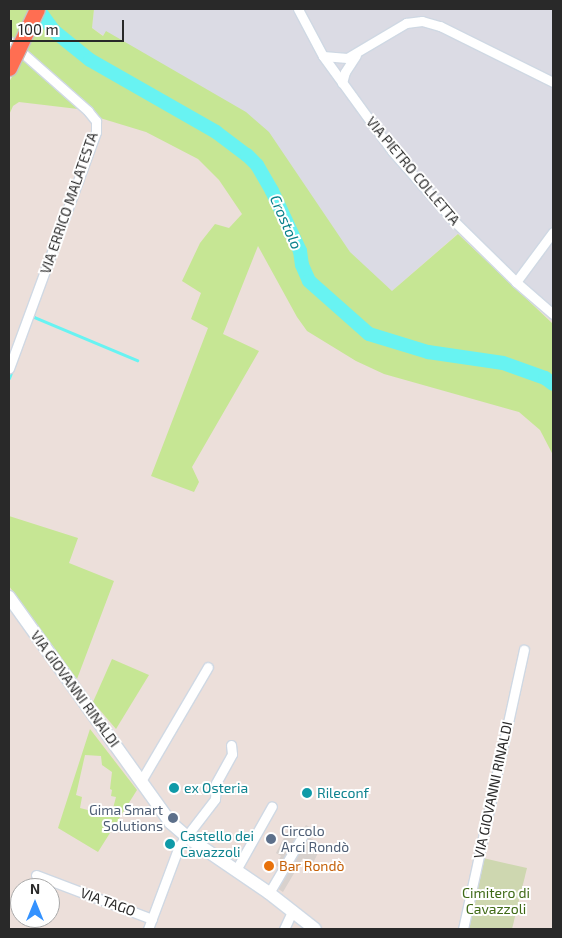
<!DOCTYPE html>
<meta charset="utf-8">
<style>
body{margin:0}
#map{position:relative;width:562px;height:938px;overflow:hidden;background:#ecdfda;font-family:"Exo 2",sans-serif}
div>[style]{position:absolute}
.industrial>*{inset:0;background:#dbdbe4}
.green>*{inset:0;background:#c6e694}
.cemetery>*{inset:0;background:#ced7b0}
.plaza>*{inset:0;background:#d8d1cd}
.stream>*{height:2.5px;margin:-1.25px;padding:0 1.25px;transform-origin:1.25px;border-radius:1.25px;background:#68f3f2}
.river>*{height:14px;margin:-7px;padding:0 7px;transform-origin:7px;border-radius:7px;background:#68f3f2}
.roads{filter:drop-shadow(1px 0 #cfd8e3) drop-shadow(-1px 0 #cfd8e3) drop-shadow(0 1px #cfd8e3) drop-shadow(0 -1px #cfd8e3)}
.street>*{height:9px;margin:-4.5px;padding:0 4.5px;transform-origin:4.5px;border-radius:4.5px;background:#fff}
.secondary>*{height:12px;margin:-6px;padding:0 6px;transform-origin:6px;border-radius:6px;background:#fff}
.bridges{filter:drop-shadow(1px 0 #c3c3c3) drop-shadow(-1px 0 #c3c3c3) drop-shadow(0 1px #c3c3c3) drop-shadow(0 -1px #c3c3c3)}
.highway-bridge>*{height:15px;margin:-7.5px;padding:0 7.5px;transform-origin:7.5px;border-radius:7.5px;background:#ff6e52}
.dots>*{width:14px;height:14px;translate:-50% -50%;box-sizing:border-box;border:2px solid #fff;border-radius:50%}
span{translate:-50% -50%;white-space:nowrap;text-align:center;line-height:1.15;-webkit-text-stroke:4px #fff;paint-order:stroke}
.street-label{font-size:14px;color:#292929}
.culture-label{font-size:14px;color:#0d838f}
.left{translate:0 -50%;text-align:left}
.service-label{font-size:14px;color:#4e5e75}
.right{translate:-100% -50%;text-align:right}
.food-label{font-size:14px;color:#c56008}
.park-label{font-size:14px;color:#3e6916}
.water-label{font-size:15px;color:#08808a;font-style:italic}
.frame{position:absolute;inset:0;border:10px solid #292929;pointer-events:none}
.north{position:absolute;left:10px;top:878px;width:50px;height:50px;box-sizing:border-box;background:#fff;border:1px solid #a9a9a9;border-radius:50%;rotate:0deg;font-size:14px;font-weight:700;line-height:20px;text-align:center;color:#292929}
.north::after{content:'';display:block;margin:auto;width:18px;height:22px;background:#3492ff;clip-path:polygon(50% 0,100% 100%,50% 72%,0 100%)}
.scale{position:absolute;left:10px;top:20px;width:114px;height:22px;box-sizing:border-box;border:2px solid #292929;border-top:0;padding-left:6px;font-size:15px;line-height:18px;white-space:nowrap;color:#292929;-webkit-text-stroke:4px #fff;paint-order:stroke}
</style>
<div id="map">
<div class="industrial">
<i style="clip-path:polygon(94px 9px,553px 9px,553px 314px,463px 229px,392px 291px,360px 263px,314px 238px,254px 132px,92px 28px)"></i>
</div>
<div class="green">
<i style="clip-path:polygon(9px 9px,94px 9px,92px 28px,103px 36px,106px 31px,246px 112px,269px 132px,350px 252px,392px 291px,458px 234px,553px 324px,553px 455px,540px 430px,519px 412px,384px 374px,356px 361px,307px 331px,297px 317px,258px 246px,223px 334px,259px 351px,192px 467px,199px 482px,194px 492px,151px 476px,208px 328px,191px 319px,201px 293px,182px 281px,200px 243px,215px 224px,229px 228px,242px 214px,219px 180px,198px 159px,146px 132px,100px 118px,9px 40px)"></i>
<i style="clip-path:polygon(23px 58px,77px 103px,78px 109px,19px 102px,13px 106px,9px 115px,9px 82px)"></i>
<i style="clip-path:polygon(9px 516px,78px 538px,69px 563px,114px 581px,77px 679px,9px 586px)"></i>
<i style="clip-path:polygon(112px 659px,149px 675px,116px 729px,93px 702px)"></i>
<i style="clip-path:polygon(evenodd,90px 729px,137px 790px,98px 852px,58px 828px,90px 729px,85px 755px,101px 756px,102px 765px,112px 772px,110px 789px,112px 790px,111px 796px,116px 797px,111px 816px,80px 808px,82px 797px,76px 795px,85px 755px)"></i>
</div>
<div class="cemetery">
<i style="clip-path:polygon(483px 858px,527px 868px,512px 929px,466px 929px)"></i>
</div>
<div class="plaza">
<i style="clip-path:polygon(291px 824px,302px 831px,306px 825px,311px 828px,307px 836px,322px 845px,313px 863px,303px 858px,283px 892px,269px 883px,279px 868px,276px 865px,281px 856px,276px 853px)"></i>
</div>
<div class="stream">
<i style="left:31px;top:318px;width:3px;rotate:-18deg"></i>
<i style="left:34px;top:317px;width:112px;rotate:22.7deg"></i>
<i style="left:9px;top:378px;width:9px;rotate:-69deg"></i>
</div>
<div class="river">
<i style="left:38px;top:9px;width:27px;rotate:54deg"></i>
<i style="left:54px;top:31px;width:46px;rotate:38.9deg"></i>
<i style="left:90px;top:60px;width:145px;rotate:29.7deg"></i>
<i style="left:216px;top:132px;width:39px;rotate:37deg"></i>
<i style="left:247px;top:155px;width:14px;rotate:45deg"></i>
<i style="left:257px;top:165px;width:30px;rotate:60deg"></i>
<i style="left:272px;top:191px;width:66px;rotate:65deg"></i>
<i style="left:300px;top:251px;width:14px;rotate:82deg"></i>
<i style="left:302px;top:265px;width:17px;rotate:66deg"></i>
<i style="left:309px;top:281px;width:80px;rotate:41.5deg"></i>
<i style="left:369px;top:334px;width:62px;rotate:17deg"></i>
<i style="left:428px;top:352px;width:76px;rotate:8.3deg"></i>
<i style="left:503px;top:363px;width:45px;rotate:19.7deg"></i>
<i style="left:545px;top:378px;width:10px;rotate:37deg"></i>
</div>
<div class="roads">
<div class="street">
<i style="left:298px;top:9px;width:53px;rotate:62deg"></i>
<i style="left:323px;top:56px;width:117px;rotate:54deg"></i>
<i style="left:392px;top:151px;width:91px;rotate:48.6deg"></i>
<i style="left:452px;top:219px;width:90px;rotate:44.5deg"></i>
<i style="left:516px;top:282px;width:49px;rotate:40.9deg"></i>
<i style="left:9px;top:41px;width:106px;rotate:41.5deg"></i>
<i style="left:88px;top:111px;width:13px;rotate:51deg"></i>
<i style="left:96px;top:121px;width:11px;rotate:90deg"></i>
<i style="left:96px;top:132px;width:252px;rotate:110.2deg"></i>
<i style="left:323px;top:56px;width:24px;rotate:5deg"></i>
<i style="left:347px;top:58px;width:69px;rotate:-30.7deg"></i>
<i style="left:406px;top:23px;width:16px;rotate:-7deg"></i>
<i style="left:422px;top:21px;width:19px;rotate:16deg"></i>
<i style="left:440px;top:26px;width:126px;rotate:26.4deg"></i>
<i style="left:342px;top:83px;width:11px;rotate:-75deg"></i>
<i style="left:345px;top:72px;width:20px;rotate:-57deg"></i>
<i style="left:516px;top:282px;width:62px;rotate:-53.5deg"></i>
<i style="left:141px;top:781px;width:132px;rotate:-59.6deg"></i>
<i style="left:236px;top:870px;width:73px;rotate:-60.6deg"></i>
<i style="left:36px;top:875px;width:124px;rotate:20.8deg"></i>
<i style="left:269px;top:893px;width:67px;rotate:-59.6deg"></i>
<i style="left:148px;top:929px;width:89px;rotate:-69.5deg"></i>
<i style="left:179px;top:846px;width:59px;rotate:-52.5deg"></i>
<i style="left:215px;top:799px;width:16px;rotate:-86deg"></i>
<i style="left:216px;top:783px;width:33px;rotate:-61deg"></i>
<i style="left:232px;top:754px;width:9px;rotate:-96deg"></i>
<i style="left:284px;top:929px;width:21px;rotate:-65deg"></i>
<i style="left:463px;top:929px;width:286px;rotate:-77.7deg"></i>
</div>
<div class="secondary">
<i style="left:9px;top:597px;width:278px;rotate:54.4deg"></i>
<i style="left:171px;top:823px;width:21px;rotate:41deg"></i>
<i style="left:187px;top:837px;width:99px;rotate:34.3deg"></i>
<i style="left:269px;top:893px;width:58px;rotate:38deg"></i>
</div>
</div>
<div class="bridges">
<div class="highway-bridge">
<i style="left:9px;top:68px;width:65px;rotate:-64.6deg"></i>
</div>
</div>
<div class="dots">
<i style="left:174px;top:788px;background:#0f9aa8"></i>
<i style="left:307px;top:793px;background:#0f9aa8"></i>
<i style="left:173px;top:818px;background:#5c6f8a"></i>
<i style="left:271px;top:839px;background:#5c6f8a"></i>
<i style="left:170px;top:844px;background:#0f9aa8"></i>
<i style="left:269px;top:866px;background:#e8710a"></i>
</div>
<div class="street-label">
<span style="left:413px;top:171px;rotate:50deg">VIA PIETRO COLLETTA</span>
<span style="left:69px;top:203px;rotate:-71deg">VIA ERRICO MALATESTA</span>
<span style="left:75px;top:689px;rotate:54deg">VIA GIOVANNI RINALDI</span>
<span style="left:493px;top:790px;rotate:-78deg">VIA GIOVANNI RINALDI</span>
<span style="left:108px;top:902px;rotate:20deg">VIA TAGO</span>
</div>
<div class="culture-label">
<span class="left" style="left:184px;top:788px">ex Osteria</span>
<span class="left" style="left:317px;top:793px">Rileconf</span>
<span class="left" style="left:180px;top:844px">Castello dei<br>Cavazzoli</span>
</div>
<div class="service-label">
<span class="right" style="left:163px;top:818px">Gima Smart<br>Solutions</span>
<span class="left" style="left:281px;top:839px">Circolo<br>Arci Rondò</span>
</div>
<div class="food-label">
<span class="left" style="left:279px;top:866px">Bar Rondò</span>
</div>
<div class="park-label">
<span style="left:496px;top:901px">Cimitero di<br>Cavazzoli</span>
</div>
<div class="water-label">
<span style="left:286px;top:222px;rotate:66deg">Crostolo</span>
</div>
<div class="frame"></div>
<div class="north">N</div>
<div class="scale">100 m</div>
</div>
